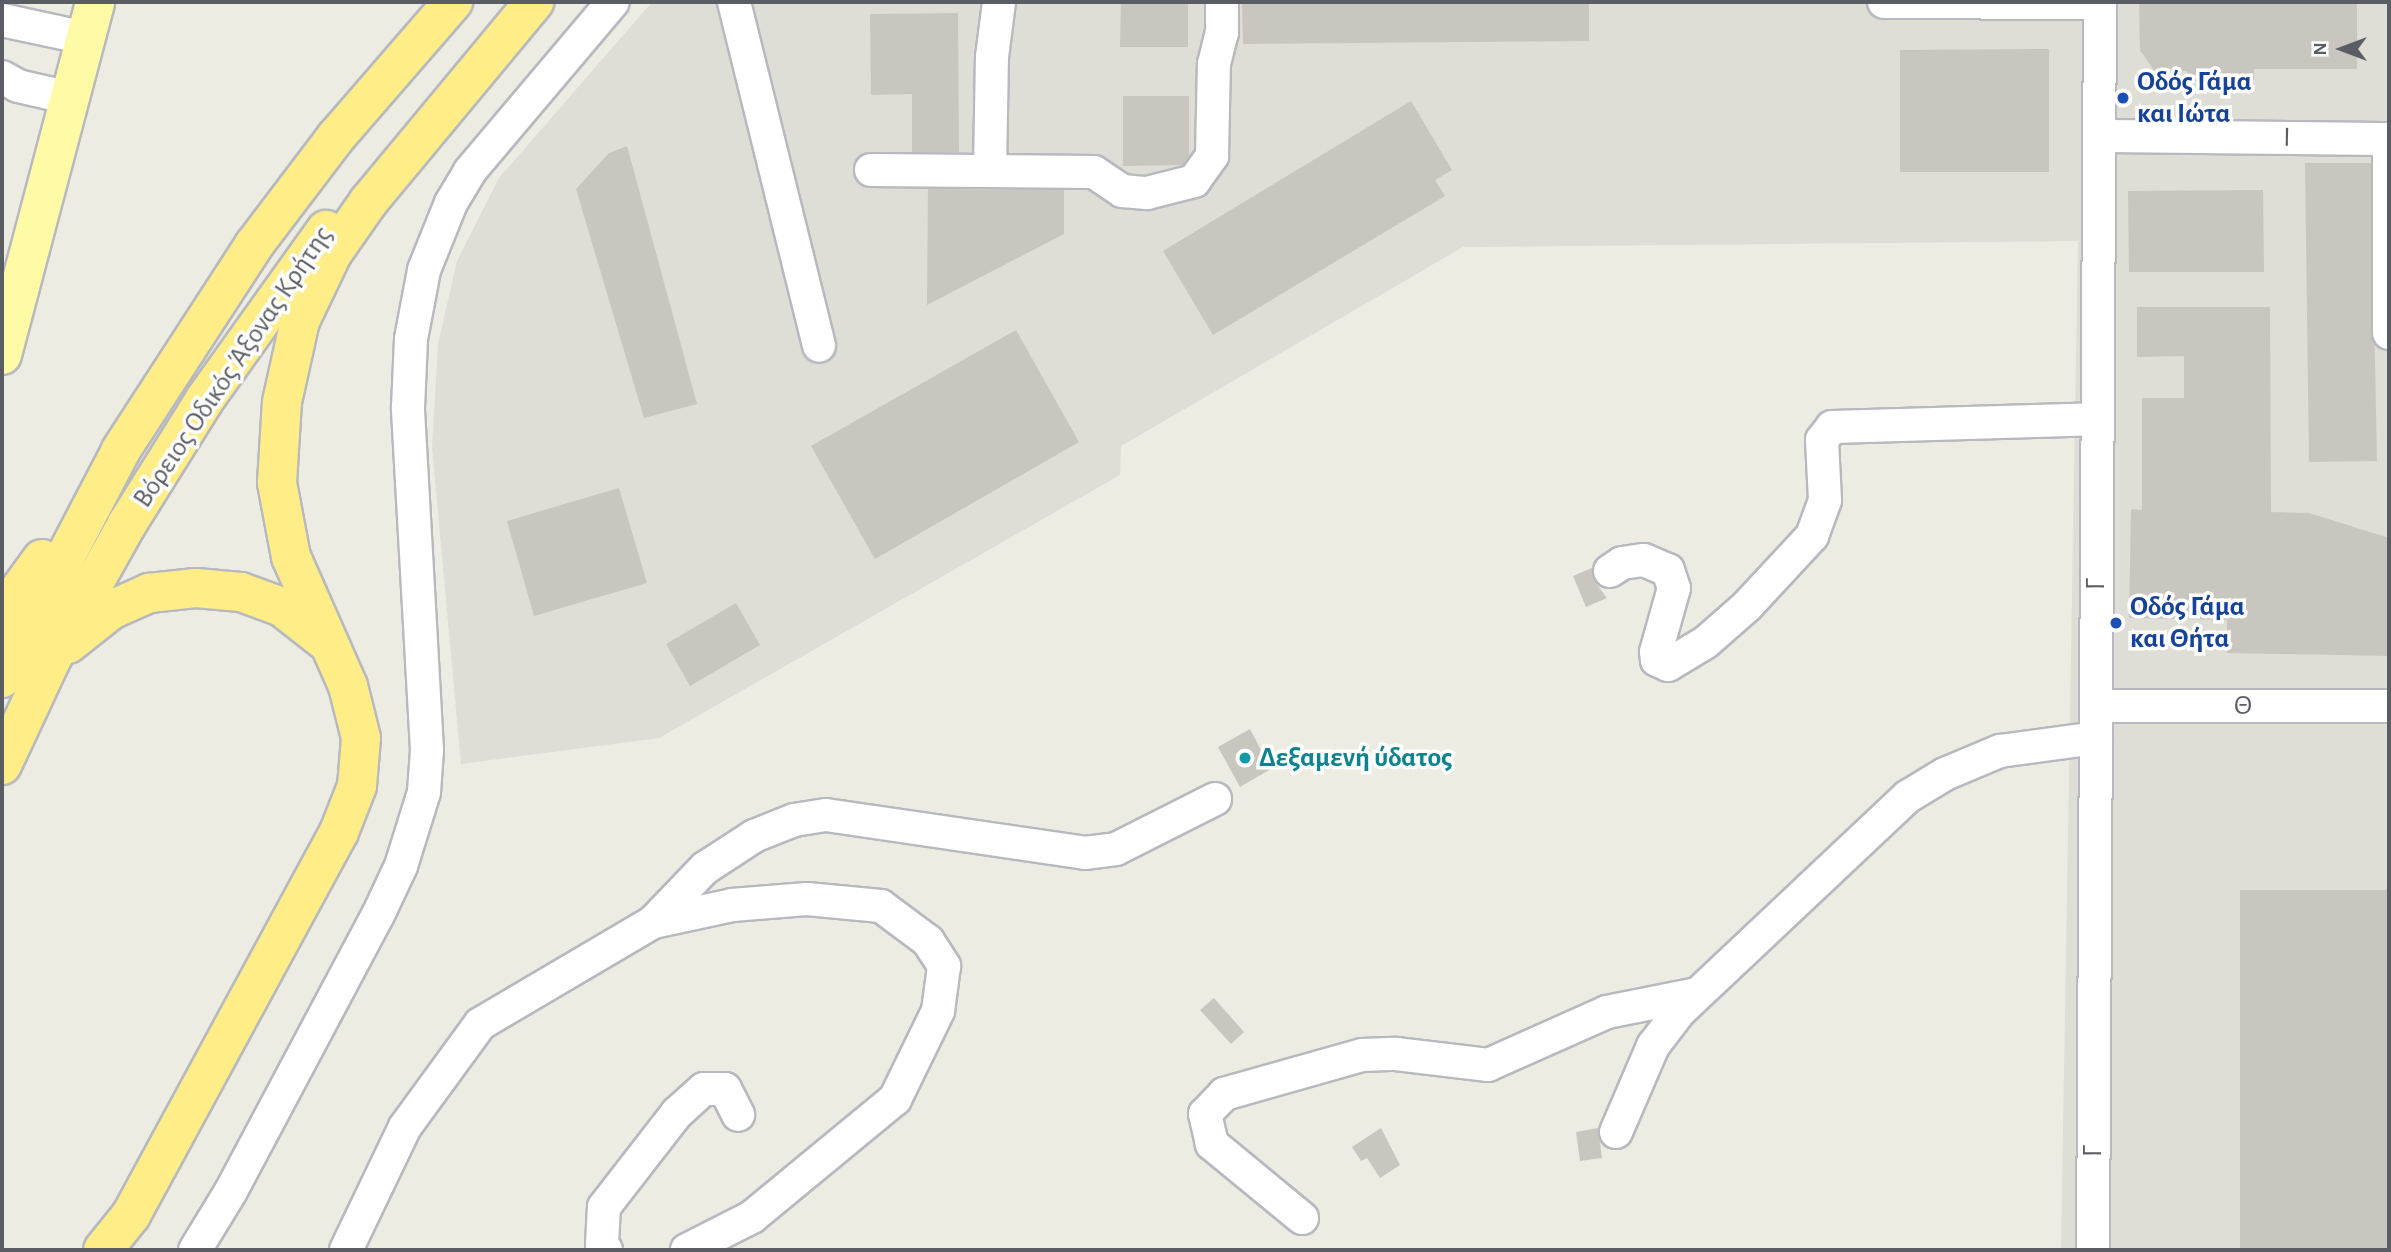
<!DOCTYPE html>
<meta charset="utf-8">
<style>
body{margin:0}
#map{position:relative;width:2391px;height:1252px;overflow:hidden;background:#edece2;font-family:"Alegreya Sans",sans-serif}
div>[style]{position:absolute}
.industrial>*{inset:0;background:#deddd6}
.building>*{inset:0;background:#c8c6bf}
.roads{filter:drop-shadow(2px 0 #b7b9bf) drop-shadow(-2px 0 #b7b9bf) drop-shadow(0 2px #b7b9bf) drop-shadow(0 -2px #b7b9bf)}
.minor>*{height:32px;margin:-16px;padding:0 16px;transform-origin:16px;border-radius:16px;background:#fff}
.major>*{height:38px;margin:-19px;padding:0 19px;transform-origin:19px;border-radius:19px;background:#fffaa5}
.highway>*{height:38px;margin:-19px;padding:0 19px;transform-origin:19px;border-radius:19px;background:#ffed87}
.dots>*{width:19px;height:19px;translate:-50% -50%;box-sizing:border-box;border:4px solid #fff;border-radius:50%}
span{translate:-50% -50%;white-space:nowrap;text-align:center;line-height:1.15;-webkit-text-stroke:7px #fff;paint-order:stroke}
.transit-label{font-size:28px;color:#164399;font-weight:700}
.left{translate:0 -50%;text-align:left}
.street-label{font-size:28px;color:#5a5d63}
.culture-label{font-size:28px;color:#0d838f;font-weight:700}
.frame{position:absolute;inset:0;border:4px solid #5a5d63;pointer-events:none}
.north{position:absolute;left:2307px;top:14px;width:70px;height:70px;-webkit-text-stroke:5px #fff;paint-order:stroke;rotate:270deg;font-size:19px;font-weight:700;line-height:28px;text-align:center;color:#5a5d63}
.north::after{content:'';display:block;margin:auto;width:24px;height:32px;background:#5a5d63;clip-path:polygon(50% 0,100% 100%,50% 72%,0 100%)}
</style>
<div id="map">
<div class="industrial">
<i style="clip-path:polygon(652px 2px,2389px 2px,2389px 1250px,2061px 1250px,2078px 241px,1463px 247px,1121px 446px,1120px 475px,659px 738px,461px 764px,432px 447px,438px 344px,457px 261px,499px 178px)"></i>
</div>
<div class="building">
<i style="clip-path:polygon(1121px 2px,1188px 2px,1188px 47px,1120px 47px)"></i>
<i style="clip-path:polygon(1242px 2px,1589px 2px,1589px 41px,1243px 44px)"></i>
<i style="clip-path:polygon(2139px 2px,2357px 2px,2357px 69px,2254px 69px,2254px 80px,2187px 82px,2187px 71px,2155px 72px,2140px 50px)"></i>
<i style="clip-path:polygon(958px 13px,959px 152px,912px 152px,912px 94px,871px 95px,870px 14px)"></i>
<i style="clip-path:polygon(2049px 49px,2049px 172px,1900px 172px,1900px 50px)"></i>
<i style="clip-path:polygon(1123px 96px,1189px 96px,1189px 156px,1183px 165px,1123px 166px)"></i>
<i style="clip-path:polygon(1411px 101px,1452px 170px,1435px 180px,1445px 196px,1213px 335px,1163px 251px)"></i>
<i style="clip-path:polygon(627px 146px,697px 404px,644px 418px,576px 189px,609px 153px)"></i>
<i style="clip-path:polygon(2305px 163px,2371px 163px,2377px 461px,2309px 462px)"></i>
<i style="clip-path:polygon(928px 189px,1064px 190px,1064px 234px,927px 305px)"></i>
<i style="clip-path:polygon(2263px 190px,2264px 272px,2129px 272px,2128px 191px)"></i>
<i style="clip-path:polygon(2137px 307px,2270px 307px,2271px 512px,2309px 513px,2389px 538px,2389px 656px,2227px 653px,2227px 620px,2129px 618px,2131px 509px,2142px 510px,2142px 398px,2184px 398px,2184px 356px,2137px 357px)"></i>
<i style="clip-path:polygon(1016px 330px,1079px 442px,875px 559px,811px 446px)"></i>
<i style="clip-path:polygon(619px 488px,647px 583px,534px 616px,507px 521px)"></i>
<i style="clip-path:polygon(1592px 568px,1594px 581px,1607px 598px,1586px 607px,1573px 576px)"></i>
<i style="clip-path:polygon(736px 603px,760px 645px,690px 686px,666px 644px)"></i>
<i style="clip-path:polygon(1250px 729px,1271px 769px,1240px 787px,1218px 747px)"></i>
<i style="clip-path:polygon(2240px 890px,2389px 890px,2389px 1250px,2240px 1250px)"></i>
<i style="clip-path:polygon(1214px 998px,1244px 1032px,1231px 1044px,1200px 1010px)"></i>
<i style="clip-path:polygon(1381px 1128px,1400px 1165px,1380px 1178px,1367px 1158px,1361px 1161px,1352px 1147px)"></i>
<i style="clip-path:polygon(1598px 1128px,1602px 1158px,1580px 1161px,1576px 1132px)"></i>
</div>
<div class="roads">
<div class="minor">
<i style="left:734px;top:2px;width:354px;rotate:76.1deg"></i>
<i style="left:1884px;top:2px;width:216px;rotate:0.3deg"></i>
<i style="left:2px;top:20px;width:85px;rotate:12.2deg"></i>
<i style="left:2px;top:77px;width:18px;rotate:29deg"></i>
<i style="left:18px;top:86px;width:53px;rotate:13deg"></i>
<i style="left:2102px;top:136px;width:287px;rotate:0.6deg"></i>
<i style="left:2389px;top:139px;width:194px;rotate:90deg"></i>
<i style="left:990px;top:169px;width:112px;rotate:-89deg"></i>
<i style="left:992px;top:57px;width:55px;rotate:-82.7deg"></i>
<i style="left:871px;top:170px;width:223px;rotate:0.5deg"></i>
<i style="left:1094px;top:172px;width:34px;rotate:34deg"></i>
<i style="left:1122px;top:191px;width:25px;rotate:5deg"></i>
<i style="left:1147px;top:193px;width:49px;rotate:-14.3deg"></i>
<i style="left:1194px;top:181px;width:31px;rotate:-54deg"></i>
<i style="left:1212px;top:156px;width:92px;rotate:-88.8deg"></i>
<i style="left:1214px;top:64px;width:32px;rotate:-76deg"></i>
<i style="left:1222px;top:33px;width:31px;rotate:-90deg"></i>
<i style="left:1610px;top:571px;width:14px;rotate:-34deg"></i>
<i style="left:1622px;top:563px;width:22px;rotate:-8deg"></i>
<i style="left:1644px;top:560px;width:26px;rotate:23deg"></i>
<i style="left:1668px;top:570px;width:19px;rotate:72deg"></i>
<i style="left:1674px;top:588px;width:66px;rotate:105.7deg"></i>
<i style="left:1656px;top:652px;width:8px;rotate:83deg"></i>
<i style="left:1657px;top:660px;width:12px;rotate:24deg"></i>
<i style="left:1668px;top:665px;width:44px;rotate:-31.2deg"></i>
<i style="left:1706px;top:642px;width:55px;rotate:-41.3deg"></i>
<i style="left:1747px;top:606px;width:96px;rotate:-47.1deg"></i>
<i style="left:1812px;top:536px;width:38px;rotate:-70deg"></i>
<i style="left:1825px;top:500px;width:60px;rotate:-92.9deg"></i>
<i style="left:1822px;top:440px;width:16px;rotate:-52deg"></i>
<i style="left:1832px;top:427px;width:263px;rotate:-1.7deg"></i>
<i style="left:2096px;top:706px;width:293px"></i>
<i style="left:653px;top:922px;width:75px;rotate:-46.1deg"></i>
<i style="left:705px;top:868px;width:59px;rotate:-33.1deg"></i>
<i style="left:754px;top:836px;width:43px;rotate:-21.8deg"></i>
<i style="left:794px;top:820px;width:32px;rotate:-9deg"></i>
<i style="left:826px;top:815px;width:262px;rotate:8.3deg"></i>
<i style="left:1085px;top:853px;width:31px;rotate:-7deg"></i>
<i style="left:1116px;top:849px;width:111px;rotate:-26.8deg"></i>
<i style="left:1616px;top:1132px;width:94px;rotate:-66.7deg"></i>
<i style="left:1653px;top:1046px;width:43px;rotate:-52.6deg"></i>
<i style="left:1679px;top:1012px;width:313px;rotate:-43.3deg"></i>
<i style="left:1907px;top:797px;width:44px;rotate:-31.2deg"></i>
<i style="left:1945px;top:774px;width:60px;rotate:-22.7deg"></i>
<i style="left:2000px;top:751px;width:97px;rotate:-7.7deg"></i>
<i style="left:1302px;top:1218px;width:117px;rotate:-140.6deg"></i>
<i style="left:1212px;top:1144px;width:31px;rotate:-103deg"></i>
<i style="left:1205px;top:1114px;width:28px;rotate:-46deg"></i>
<i style="left:1224px;top:1094px;width:143px;rotate:-15.8deg"></i>
<i style="left:1362px;top:1055px;width:34px;rotate:-2deg"></i>
<i style="left:1396px;top:1054px;width:93px;rotate:6.8deg"></i>
<i style="left:1488px;top:1065px;width:130px;rotate:-24deg"></i>
<i style="left:1607px;top:1012px;width:92px;rotate:-11.3deg"></i>
<i style="left:195px;top:1250px;width:69px;rotate:-58.6deg"></i>
<i style="left:231px;top:1191px;width:313px;rotate:-62deg"></i>
<i style="left:378px;top:915px;width:54px;rotate:-64.9deg"></i>
<i style="left:401px;top:866px;width:77px;rotate:-72.7deg"></i>
<i style="left:424px;top:792px;width:42px;rotate:-85.9deg"></i>
<i style="left:427px;top:750px;width:343px;rotate:-93.2deg"></i>
<i style="left:408px;top:408px;width:69px;rotate:-87.5deg"></i>
<i style="left:411px;top:339px;width:70px;rotate:-79.3deg"></i>
<i style="left:424px;top:270px;width:72px;rotate:-68.1deg"></i>
<i style="left:451px;top:203px;width:37px;rotate:-59deg"></i>
<i style="left:470px;top:171px;width:221px;rotate:-49.8deg"></i>
<i style="left:346px;top:1250px;width:136px;rotate:-64.4deg"></i>
<i style="left:405px;top:1127px;width:127px;rotate:-53.9deg"></i>
<i style="left:480px;top:1024px;width:201px;rotate:-30.5deg"></i>
<i style="left:653px;top:922px;width:81px;rotate:-12.1deg"></i>
<i style="left:732px;top:905px;width:75px;rotate:-4.6deg"></i>
<i style="left:807px;top:899px;width:74px;rotate:5.4deg"></i>
<i style="left:881px;top:906px;width:59px;rotate:36.7deg"></i>
<i style="left:928px;top:941px;width:30px;rotate:57deg"></i>
<i style="left:944px;top:966px;width:45px;rotate:97.6deg"></i>
<i style="left:938px;top:1011px;width:98px;rotate:116deg"></i>
<i style="left:895px;top:1099px;width:185px;rotate:140.5deg"></i>
<i style="left:752px;top:1217px;width:73px;rotate:153.1deg"></i>
<i style="left:606px;top:1250px;width:7px;rotate:-124deg"></i>
<i style="left:602px;top:1244px;width:37px;rotate:-87deg"></i>
<i style="left:604px;top:1207px;width:119px;rotate:-52.2deg"></i>
<i style="left:677px;top:1113px;width:36px;rotate:-42deg"></i>
<i style="left:704px;top:1089px;width:21px"></i>
<i style="left:725px;top:1089px;width:29px;rotate:63deg"></i>
<i style="left:2093px;top:1250px;width:1248px;rotate:-89.68deg"></i>
</div>
<div class="major">
<i style="left:2px;top:355px;width:365px;rotate:-75.2deg"></i>
</div>
<div class="highway">
<i style="left:2px;top:614px;width:68px;rotate:-54deg"></i>
<i style="left:68px;top:644px;width:55px;rotate:-38.3deg"></i>
<i style="left:111px;top:610px;width:42px;rotate:-24.1deg"></i>
<i style="left:149px;top:593px;width:47px;rotate:-6.1deg"></i>
<i style="left:196px;top:588px;width:45px;rotate:5.1deg"></i>
<i style="left:241px;top:592px;width:44px;rotate:20.1deg"></i>
<i style="left:282px;top:607px;width:53px;rotate:38.2deg"></i>
<i style="left:2px;top:678px;width:257px;rotate:-62.4deg"></i>
<i style="left:121px;top:450px;width:244px;rotate:-57deg"></i>
<i style="left:254px;top:245px;width:136px;rotate:-52.8deg"></i>
<i style="left:336px;top:137px;width:179px;rotate:-49.1deg"></i>
<i style="left:2px;top:765px;width:116px;rotate:-65deg"></i>
<i style="left:51px;top:660px;width:156px;rotate:-60.8deg"></i>
<i style="left:127px;top:524px;width:147px;rotate:-58deg"></i>
<i style="left:205px;top:399px;width:208px;rotate:-54.4deg"></i>
<i style="left:103px;top:1250px;width:45px;rotate:-51.3deg"></i>
<i style="left:131px;top:1215px;width:436px;rotate:-61.5deg"></i>
<i style="left:339px;top:832px;width:49px;rotate:-68.6deg"></i>
<i style="left:357px;top:786px;width:48px;rotate:-85.2deg"></i>
<i style="left:361px;top:738px;width:54px;rotate:-104deg"></i>
<i style="left:348px;top:686px;width:141px;rotate:-113.8deg"></i>
<i style="left:291px;top:557px;width:75px;rotate:-100.7deg"></i>
<i style="left:277px;top:483px;width:81px;rotate:-86.5deg"></i>
<i style="left:282px;top:402px;width:83px;rotate:-77.5deg"></i>
<i style="left:300px;top:321px;width:74px;rotate:-64.5deg"></i>
<i style="left:332px;top:254px;width:65px;rotate:-55.1deg"></i>
<i style="left:369px;top:201px;width:259px;rotate:-50.3deg"></i>
</div>
</div>
<div class="dots">
<i style="left:2123px;top:98px;background:#1a4fb4"></i>
<i style="left:2116px;top:623px;background:#1a4fb4"></i>
<i style="left:1245px;top:758px;background:#0f9aa8"></i>
</div>
<div class="transit-label">
<span class="left" style="left:2137px;top:98px">Οδός Γάμα<br>και Ιώτα</span>
<span class="left" style="left:2130px;top:623px">Οδός Γάμα<br>και Θήτα</span>
</div>
<div class="street-label">
<span style="left:2287px;top:138px;rotate:1deg">Ι</span>
<span style="left:233px;top:367px;rotate:-56deg">Βόρειος Οδικός Άξονας Κρήτης</span>
<span style="left:2096px;top:584px;rotate:-90deg">Γ</span>
<span style="left:2243px;top:706px">Θ</span>
<span style="left:2093px;top:1151px;rotate:-90deg">Γ</span>
</div>
<div class="culture-label">
<span class="left" style="left:1259px;top:758px">Δεξαμενή ύδατος</span>
</div>
<div class="frame"></div>
<div class="north">N</div>
</div>
